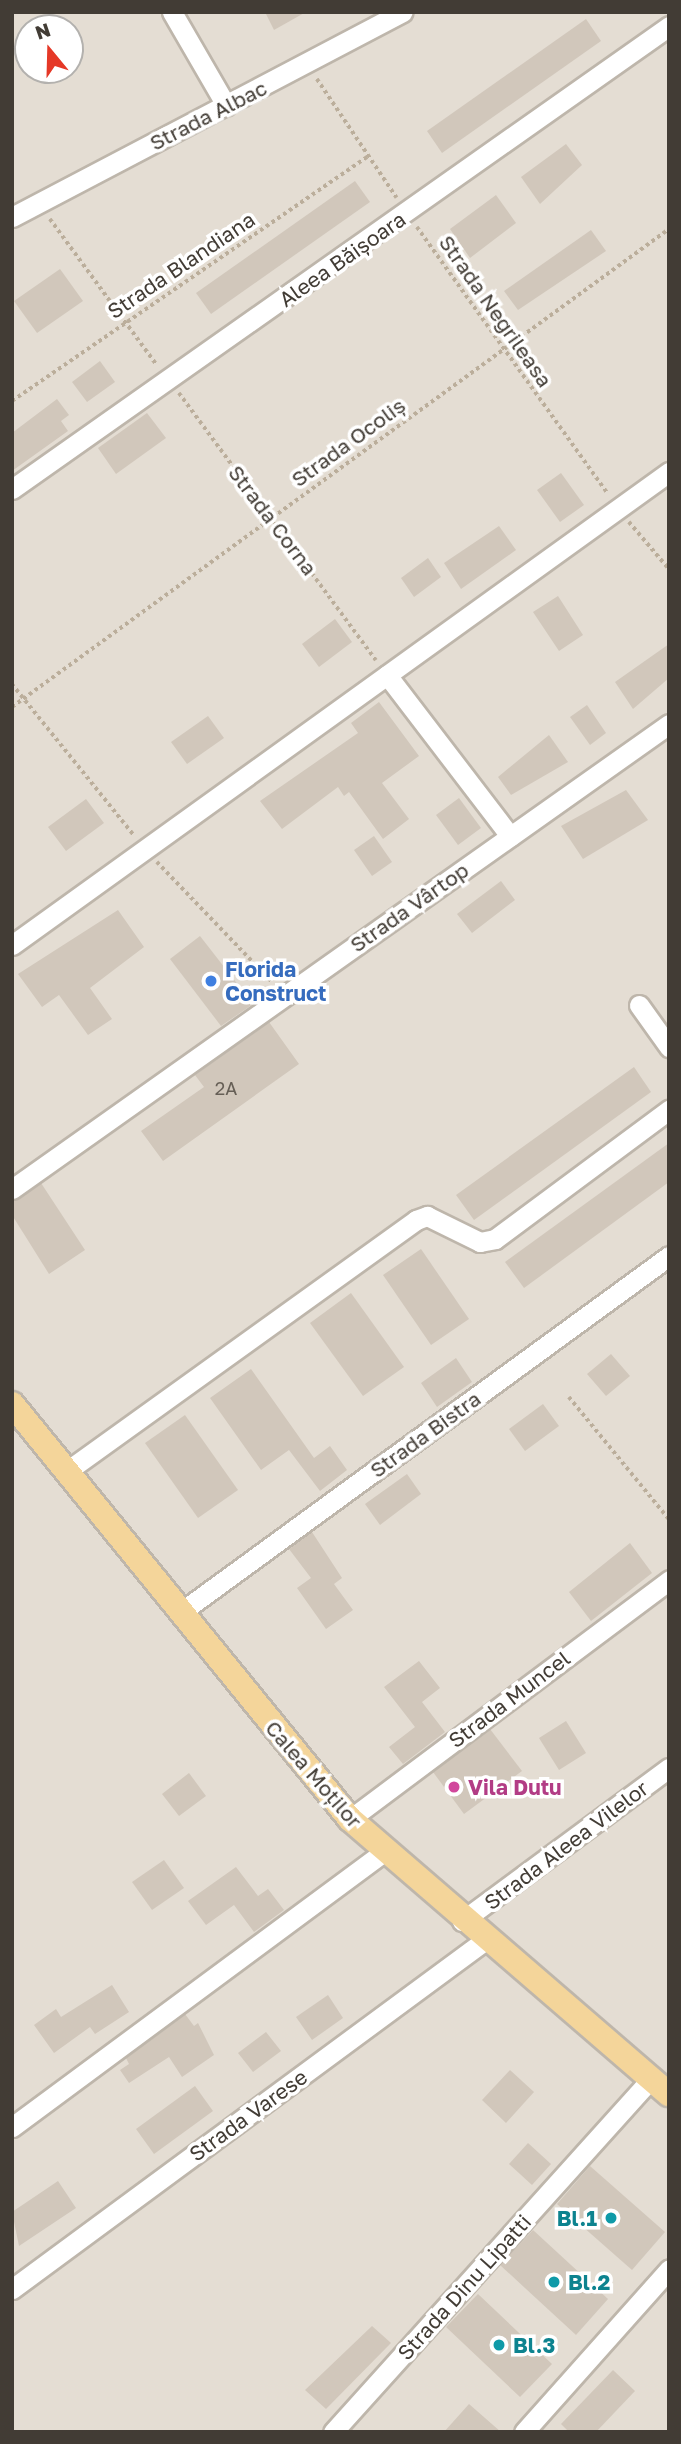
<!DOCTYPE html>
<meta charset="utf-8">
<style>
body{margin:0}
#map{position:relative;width:681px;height:2444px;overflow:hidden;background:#f0ece4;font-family:"Golos Text",sans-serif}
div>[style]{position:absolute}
.residential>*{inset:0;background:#e4ddd3}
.building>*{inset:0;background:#d1c7bb}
.path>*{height:3.5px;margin-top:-1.75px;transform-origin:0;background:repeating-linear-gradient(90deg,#bbae9b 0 3.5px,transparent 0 7px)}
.roads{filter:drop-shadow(2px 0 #beb6ab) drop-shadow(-2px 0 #beb6ab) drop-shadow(0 2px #beb6ab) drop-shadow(0 -2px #beb6ab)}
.minor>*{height:19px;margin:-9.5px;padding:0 9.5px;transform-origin:9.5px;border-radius:9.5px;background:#fff}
.major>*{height:24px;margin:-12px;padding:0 12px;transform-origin:12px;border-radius:12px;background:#f4d59a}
.dots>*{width:19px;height:19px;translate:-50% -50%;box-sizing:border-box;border:4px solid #fff;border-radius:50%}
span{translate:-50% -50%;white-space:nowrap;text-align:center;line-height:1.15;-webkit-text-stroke:7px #fff;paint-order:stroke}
.number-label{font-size:18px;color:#665f56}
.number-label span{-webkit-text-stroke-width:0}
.street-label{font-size:21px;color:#423c35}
.shop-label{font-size:21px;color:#366cbe;font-weight:700}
.left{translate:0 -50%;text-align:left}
.hotel-label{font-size:21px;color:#b23c85;font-weight:700}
.culture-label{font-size:21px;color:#0d838f;font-weight:700}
.right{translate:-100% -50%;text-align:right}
.frame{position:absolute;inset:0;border:14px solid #423c35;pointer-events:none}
.north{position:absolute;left:14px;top:14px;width:70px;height:70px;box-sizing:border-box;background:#fff;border:2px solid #b3b1ae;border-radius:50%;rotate:341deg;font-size:19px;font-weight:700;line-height:28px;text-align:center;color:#423c35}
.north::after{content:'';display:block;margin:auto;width:24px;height:32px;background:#e53827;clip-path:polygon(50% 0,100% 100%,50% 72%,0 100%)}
</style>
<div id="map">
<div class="residential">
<i style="clip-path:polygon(evenodd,12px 12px,669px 12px,669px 2432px,12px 2432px,12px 12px,28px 28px,70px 28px,70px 70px,28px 70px,28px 28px)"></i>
</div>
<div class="building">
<i style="clip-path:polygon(265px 12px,306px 12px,274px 30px)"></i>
<i style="clip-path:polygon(586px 19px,601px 41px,442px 153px,427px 131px)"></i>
<i style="clip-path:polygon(566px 144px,582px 165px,540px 204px,521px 177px)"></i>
<i style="clip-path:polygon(355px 181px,370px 202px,211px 314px,196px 293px)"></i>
<i style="clip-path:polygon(496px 195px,516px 223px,470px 258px,450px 229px)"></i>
<i style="clip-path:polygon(591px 230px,606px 251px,518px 310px,504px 291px)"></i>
<i style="clip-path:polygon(60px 269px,83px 301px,37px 333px,14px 301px)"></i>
<i style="clip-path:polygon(100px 361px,115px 382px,87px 402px,72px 382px)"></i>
<i style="clip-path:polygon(57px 399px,69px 415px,61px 421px,68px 431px,12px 471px,12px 433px)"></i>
<i style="clip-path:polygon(147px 413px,166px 438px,116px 474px,98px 448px)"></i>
<i style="clip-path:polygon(561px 473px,584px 505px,560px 522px,537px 490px)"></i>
<i style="clip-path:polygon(499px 526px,516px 550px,461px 589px,444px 563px)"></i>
<i style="clip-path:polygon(428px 558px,441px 577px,414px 597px,401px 578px)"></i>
<i style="clip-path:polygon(558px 596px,583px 635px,559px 651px,533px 612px)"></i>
<i style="clip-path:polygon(335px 619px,352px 642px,319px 667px,302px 644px)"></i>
<i style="clip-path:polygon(669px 644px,669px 678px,633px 709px,615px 682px)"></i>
<i style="clip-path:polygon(379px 702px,419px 756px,382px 783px,409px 819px,383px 839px,349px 792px,344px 796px,338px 787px,282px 829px,260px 801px,358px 733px,351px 723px)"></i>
<i style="clip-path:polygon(587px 705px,606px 733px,590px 745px,570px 717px)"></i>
<i style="clip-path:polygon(208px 716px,224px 738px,187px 764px,171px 742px)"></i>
<i style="clip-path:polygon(549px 735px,568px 762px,511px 795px,498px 777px)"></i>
<i style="clip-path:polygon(626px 790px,648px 820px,583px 859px,561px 826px)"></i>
<i style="clip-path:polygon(459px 798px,481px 828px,458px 845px,436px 815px)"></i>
<i style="clip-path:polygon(86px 799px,104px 823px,66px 851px,48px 827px)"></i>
<i style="clip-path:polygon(374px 836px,392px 862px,372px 876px,354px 850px)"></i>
<i style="clip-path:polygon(501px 881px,515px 900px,472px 933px,457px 914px)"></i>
<i style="clip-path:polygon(118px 910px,144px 947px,90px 988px,112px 1019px,88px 1035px,59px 995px,42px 1007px,18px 974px)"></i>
<i style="clip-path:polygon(200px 936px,253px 1004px,221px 1026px,170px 959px)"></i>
<i style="clip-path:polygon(269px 1022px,299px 1064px,163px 1161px,141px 1131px,204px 1087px,195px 1075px)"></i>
<i style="clip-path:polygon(634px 1067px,651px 1092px,474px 1220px,456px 1195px)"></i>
<i style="clip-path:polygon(669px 1143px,669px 1182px,524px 1288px,505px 1262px)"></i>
<i style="clip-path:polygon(41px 1183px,85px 1250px,49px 1274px,12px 1215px,12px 1201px)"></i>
<i style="clip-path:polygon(421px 1249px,469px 1319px,431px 1345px,383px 1275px)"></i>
<i style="clip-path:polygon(351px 1293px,404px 1367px,363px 1396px,310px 1323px)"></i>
<i style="clip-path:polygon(611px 1354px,630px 1376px,606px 1396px,587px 1374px)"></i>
<i style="clip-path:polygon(456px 1358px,472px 1382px,437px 1407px,421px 1383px)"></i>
<i style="clip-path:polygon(251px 1369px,314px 1458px,330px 1446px,347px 1470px,320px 1491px,289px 1450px,261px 1470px,210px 1398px)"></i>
<i style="clip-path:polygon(543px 1404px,559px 1426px,525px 1451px,509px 1429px)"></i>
<i style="clip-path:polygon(185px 1415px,238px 1490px,198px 1518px,145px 1443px)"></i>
<i style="clip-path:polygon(407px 1474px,421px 1494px,380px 1525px,365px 1504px)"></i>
<i style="clip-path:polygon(312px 1532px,342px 1578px,334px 1584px,353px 1610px,326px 1629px,297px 1588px,311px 1578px,289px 1549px)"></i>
<i style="clip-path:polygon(630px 1543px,652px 1573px,591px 1621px,569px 1592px)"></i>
<i style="clip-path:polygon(419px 1661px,440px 1688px,422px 1702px,445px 1732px,403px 1764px,389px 1747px,415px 1727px,384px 1687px)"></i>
<i style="clip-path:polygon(566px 1721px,586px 1753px,559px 1770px,539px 1738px)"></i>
<i style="clip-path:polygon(490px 1729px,522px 1771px,464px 1814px,433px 1772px)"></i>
<i style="clip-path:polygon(189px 1773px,206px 1796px,179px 1816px,162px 1794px)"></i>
<i style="clip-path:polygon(164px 1860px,184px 1888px,152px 1910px,132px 1882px)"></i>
<i style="clip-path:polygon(236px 1867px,258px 1896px,268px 1889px,284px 1910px,254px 1932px,234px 1905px,206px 1925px,188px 1901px)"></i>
<i style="clip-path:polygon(112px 1985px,129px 2012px,95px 2034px,90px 2027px,54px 2053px,34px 2025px,56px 2009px,61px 2017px)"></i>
<i style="clip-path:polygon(328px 1995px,343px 2018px,312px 2040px,296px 2017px)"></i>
<i style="clip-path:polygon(185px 2014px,194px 2026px,198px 2023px,214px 2055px,182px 2077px,169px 2057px,129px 2083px,120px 2070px,129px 2064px,126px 2058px)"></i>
<i style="clip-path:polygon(266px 2032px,281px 2051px,253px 2072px,238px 2053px)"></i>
<i style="clip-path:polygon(510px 2070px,534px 2092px,506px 2123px,482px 2100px)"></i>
<i style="clip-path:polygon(195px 2086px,213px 2111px,154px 2154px,136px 2129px)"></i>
<i style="clip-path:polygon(528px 2143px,551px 2164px,532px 2185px,509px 2164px)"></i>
<i style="clip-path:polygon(590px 2166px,665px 2232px,632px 2270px,557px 2204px)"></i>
<i style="clip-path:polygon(58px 2181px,76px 2208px,19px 2246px,12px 2212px)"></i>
<i style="clip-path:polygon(533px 2230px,608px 2299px,576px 2335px,500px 2265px)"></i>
<i style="clip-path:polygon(478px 2294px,552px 2364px,520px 2397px,446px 2327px)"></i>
<i style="clip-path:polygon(372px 2326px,391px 2343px,326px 2409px,305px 2390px)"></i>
<i style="clip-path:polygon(613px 2370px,635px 2391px,596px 2432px,569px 2432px,561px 2424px)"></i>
<i style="clip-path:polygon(469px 2404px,501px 2432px,444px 2432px)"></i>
</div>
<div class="path">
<i style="left:317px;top:79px;width:143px;rotate:56.1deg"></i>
<i style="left:50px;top:219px;width:181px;rotate:53.8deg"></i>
<i style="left:417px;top:227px;width:328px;rotate:54.4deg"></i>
<i style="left:179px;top:393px;width:332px;rotate:53.6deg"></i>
<i style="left:12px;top:401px;width:433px;rotate:-34.5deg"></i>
<i style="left:629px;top:522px;width:62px;rotate:49.6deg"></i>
<i style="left:12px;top:684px;width:194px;rotate:51.1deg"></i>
<i style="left:12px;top:707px;width:812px;rotate:-36.04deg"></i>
<i style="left:157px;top:862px;width:168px;rotate:46.2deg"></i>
<i style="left:569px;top:1397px;width:158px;rotate:50.7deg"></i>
</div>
<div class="roads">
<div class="minor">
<i style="left:172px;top:12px;width:108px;rotate:59.9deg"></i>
<i style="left:12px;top:217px;width:441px;rotate:-27.7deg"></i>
<i style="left:12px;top:489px;width:804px;rotate:-35.17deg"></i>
<i style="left:387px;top:675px;width:203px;rotate:52.6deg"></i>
<i style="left:12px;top:945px;width:810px;rotate:-35.75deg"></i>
<i style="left:639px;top:1005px;width:52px;rotate:54.5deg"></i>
<i style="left:12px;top:1189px;width:805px;rotate:-35.29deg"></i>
<i style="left:67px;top:1471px;width:430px;rotate:-35.7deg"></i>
<i style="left:416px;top:1220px;width:12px;rotate:-20deg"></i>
<i style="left:427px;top:1216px;width:59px;rotate:26.1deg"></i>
<i style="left:480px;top:1242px;width:15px;rotate:-11deg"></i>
<i style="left:495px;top:1239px;width:217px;rotate:-36.6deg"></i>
<i style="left:181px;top:1612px;width:604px;rotate:-36.11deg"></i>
<i style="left:350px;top:1819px;width:399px;rotate:-36.8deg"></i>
<i style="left:462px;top:1921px;width:257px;rotate:-36.5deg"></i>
<i style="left:12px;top:2127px;width:463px;rotate:-36.5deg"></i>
<i style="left:12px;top:2289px;width:586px;rotate:-36.4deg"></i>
<i style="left:333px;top:2432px;width:475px;rotate:-48deg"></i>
<i style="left:524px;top:2432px;width:218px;rotate:-48.3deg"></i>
</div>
<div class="major">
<i style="left:12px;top:1404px;width:535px;rotate:50.84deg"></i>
<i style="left:350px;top:1819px;width:421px;rotate:40.8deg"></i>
</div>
</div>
<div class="dots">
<i style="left:211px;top:981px;background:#3f7fe0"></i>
<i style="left:454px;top:1787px;background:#d1479c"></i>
<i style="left:611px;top:2218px;background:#0f9aa8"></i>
<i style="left:554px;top:2282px;background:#0f9aa8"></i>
<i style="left:499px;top:2345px;background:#0f9aa8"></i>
</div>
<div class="number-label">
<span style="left:226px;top:1088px">2A</span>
</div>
<div class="street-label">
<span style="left:208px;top:115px;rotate:-27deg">Strada Albac</span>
<span style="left:342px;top:259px;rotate:-35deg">Aleea Băișoara</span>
<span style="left:181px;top:265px;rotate:-34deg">Strada Blandiana</span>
<span style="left:496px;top:311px;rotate:55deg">Strada Negrileasa</span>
<span style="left:348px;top:442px;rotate:-36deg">Strada Ocoliș</span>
<span style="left:273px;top:520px;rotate:53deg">Strada Corna</span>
<span style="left:409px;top:907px;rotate:-35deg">Strada Vârtop</span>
<span style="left:425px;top:1434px;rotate:-36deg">Strada Bistra</span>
<span style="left:509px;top:1699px;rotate:-37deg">Strada Muncel</span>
<span style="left:314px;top:1774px;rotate:49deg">Calea Moților</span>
<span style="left:566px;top:1845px;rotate:-37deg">Strada Aleea Vilelor</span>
<span style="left:248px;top:2115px;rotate:-36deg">Strada Varese</span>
<span style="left:464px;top:2287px;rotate:-48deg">Strada Dinu Lipatti</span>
</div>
<div class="shop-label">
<span class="left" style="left:225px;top:981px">Florida<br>Construct</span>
</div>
<div class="hotel-label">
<span class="left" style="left:468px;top:1787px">Vila Dutu</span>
</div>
<div class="culture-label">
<span class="right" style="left:597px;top:2218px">Bl.1</span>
<span class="left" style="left:568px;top:2282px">Bl.2</span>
<span class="left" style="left:513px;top:2345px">Bl.3</span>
</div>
<div class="frame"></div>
<div class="north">N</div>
</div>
